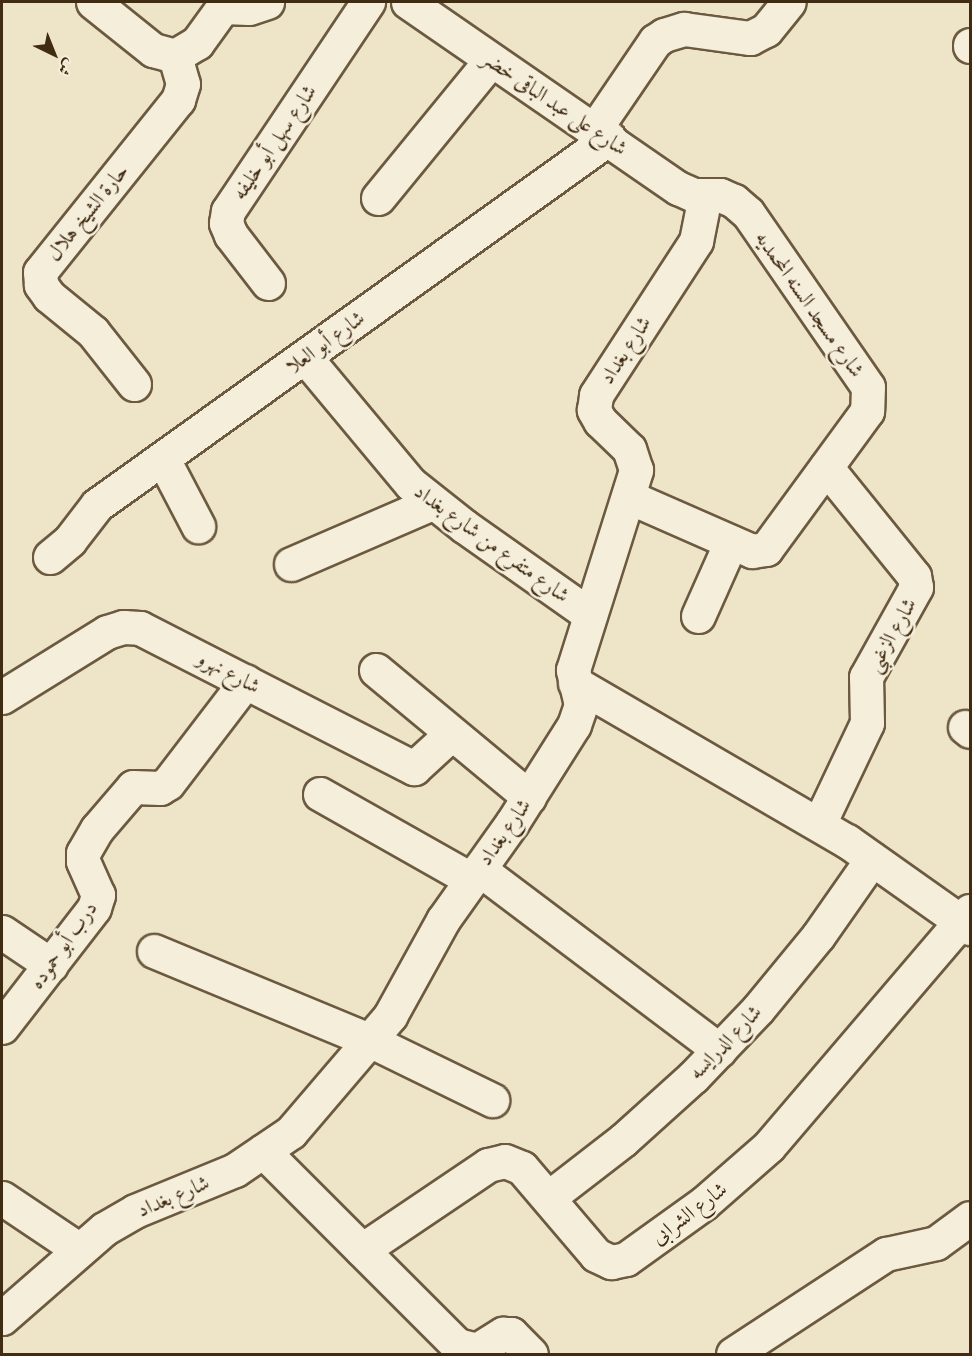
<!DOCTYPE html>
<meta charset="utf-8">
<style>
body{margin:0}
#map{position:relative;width:972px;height:1356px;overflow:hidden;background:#eee5c8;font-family:Alegreya,Amiri,serif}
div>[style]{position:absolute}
.roads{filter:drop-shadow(2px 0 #6c5a40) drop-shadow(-2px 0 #6c5a40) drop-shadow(0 2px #6c5a40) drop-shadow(0 -2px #6c5a40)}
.street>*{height:33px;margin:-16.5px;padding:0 16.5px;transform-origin:16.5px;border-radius:16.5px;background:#f4eedb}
span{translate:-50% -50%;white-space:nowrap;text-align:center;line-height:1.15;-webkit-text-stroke:5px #f4eedb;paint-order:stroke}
.street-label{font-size:21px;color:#412b12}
.frame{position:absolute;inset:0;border:3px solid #412b12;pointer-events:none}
.north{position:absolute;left:24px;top:24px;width:60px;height:60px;-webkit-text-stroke:4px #f4eedb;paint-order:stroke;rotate:137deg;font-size:16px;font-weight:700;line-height:24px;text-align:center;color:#412b12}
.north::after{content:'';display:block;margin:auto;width:21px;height:27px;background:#412b12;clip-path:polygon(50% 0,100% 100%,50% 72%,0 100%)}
</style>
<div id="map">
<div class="roads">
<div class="street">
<i style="left:93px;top:2px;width:77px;rotate:38.7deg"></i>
<i style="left:153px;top:50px;width:23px;rotate:15deg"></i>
<i style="left:175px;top:56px;width:26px;rotate:-31deg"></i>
<i style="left:197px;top:43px;width:44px;rotate:-54.2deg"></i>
<i style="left:223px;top:7px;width:26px;rotate:2deg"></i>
<i style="left:249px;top:8px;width:19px;rotate:-18deg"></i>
<i style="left:408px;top:2px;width:328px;rotate:34.6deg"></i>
<i style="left:678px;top:188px;width:17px;rotate:24deg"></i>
<i style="left:694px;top:195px;width:26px"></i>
<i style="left:720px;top:195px;width:15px;rotate:23deg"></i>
<i style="left:734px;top:201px;width:18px;rotate:41deg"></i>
<i style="left:748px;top:213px;width:211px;rotate:55.4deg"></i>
<i style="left:868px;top:387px;width:24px;rotate:92deg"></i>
<i style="left:867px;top:411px;width:171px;rotate:126.2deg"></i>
<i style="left:766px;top:549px;width:14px;rotate:172deg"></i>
<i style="left:752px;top:551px;width:134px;rotate:-156.3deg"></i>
<i style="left:970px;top:45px;width:1px;rotate:90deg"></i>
<i style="left:595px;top:129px;width:107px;rotate:-55.7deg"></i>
<i style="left:655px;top:41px;width:11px;rotate:-34deg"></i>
<i style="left:664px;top:35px;width:21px;rotate:-17deg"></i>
<i style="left:684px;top:29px;width:67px;rotate:7.8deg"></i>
<i style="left:750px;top:38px;width:18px;rotate:-27deg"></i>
<i style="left:766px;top:30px;width:36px;rotate:-51deg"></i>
<i style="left:378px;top:198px;width:178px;rotate:-50.7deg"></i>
<i style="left:268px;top:283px;width:61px;rotate:-127.6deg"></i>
<i style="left:231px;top:235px;width:13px;rotate:-113deg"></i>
<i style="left:226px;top:223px;width:12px;rotate:-81deg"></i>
<i style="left:228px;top:211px;width:252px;rotate:-56.2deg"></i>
<i style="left:305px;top:357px;width:165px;rotate:50.2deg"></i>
<i style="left:411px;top:484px;width:68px;rotate:38.4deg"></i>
<i style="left:464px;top:526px;width:154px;rotate:35.2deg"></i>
<i style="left:134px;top:384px;width:66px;rotate:-128.3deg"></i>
<i style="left:93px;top:332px;width:57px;rotate:-140.7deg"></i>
<i style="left:49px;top:296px;width:14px;rotate:-126deg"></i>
<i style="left:41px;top:285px;width:13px;rotate:-94deg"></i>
<i style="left:40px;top:272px;width:221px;rotate:-51.3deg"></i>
<i style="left:178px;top:100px;width:17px;rotate:-73deg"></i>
<i style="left:183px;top:84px;width:29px;rotate:-106deg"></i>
<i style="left:163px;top:459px;width:76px;rotate:62.4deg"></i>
<i style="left:50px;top:557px;width:26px;rotate:-40deg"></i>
<i style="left:70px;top:540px;width:44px;rotate:-52.4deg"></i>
<i style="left:97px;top:505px;width:630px;rotate:-35.63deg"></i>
<i style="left:291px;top:564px;width:154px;rotate:-23.4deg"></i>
<i style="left:698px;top:616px;width:81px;rotate:-66deg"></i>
<i style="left:376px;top:670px;width:199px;rotate:39.7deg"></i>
<i style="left:575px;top:683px;width:315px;rotate:30.2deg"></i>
<i style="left:847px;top:841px;width:151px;rotate:35.3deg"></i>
<i style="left:2px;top:697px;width:123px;rotate:-31.8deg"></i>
<i style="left:107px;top:632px;width:17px;rotate:-17deg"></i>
<i style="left:123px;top:627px;width:17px;rotate:3deg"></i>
<i style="left:140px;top:628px;width:308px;rotate:27.1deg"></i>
<i style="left:414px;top:768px;width:49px;rotate:-42.5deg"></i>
<i style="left:965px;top:727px;width:6px;rotate:39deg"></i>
<i style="left:320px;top:794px;width:172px;rotate:29.5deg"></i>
<i style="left:819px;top:824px;width:112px;rotate:-64.6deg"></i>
<i style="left:867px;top:723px;width:46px;rotate:-91.2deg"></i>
<i style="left:866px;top:677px;width:103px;rotate:-60.9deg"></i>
<i style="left:916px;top:587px;width:11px;rotate:-100deg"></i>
<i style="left:914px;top:576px;width:140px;rotate:-128.9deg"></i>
<i style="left:479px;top:869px;width:301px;rotate:37deg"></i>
<i style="left:2px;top:932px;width:59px;rotate:34deg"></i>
<i style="left:154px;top:951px;width:235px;rotate:22.5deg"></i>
<i style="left:371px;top:1041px;width:135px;rotate:26deg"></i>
<i style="left:2px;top:1027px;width:150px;rotate:-52.3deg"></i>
<i style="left:94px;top:908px;width:14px;rotate:-73deg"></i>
<i style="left:98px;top:895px;width:37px;rotate:-114deg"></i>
<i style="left:83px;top:861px;width:8px;rotate:-90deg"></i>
<i style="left:83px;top:853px;width:28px;rotate:-60deg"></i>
<i style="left:97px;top:829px;width:55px;rotate:-49.4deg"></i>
<i style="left:133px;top:787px;width:27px;rotate:2deg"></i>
<i style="left:160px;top:788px;width:9px;rotate:-32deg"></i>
<i style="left:168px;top:783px;width:128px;rotate:-52.6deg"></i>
<i style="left:263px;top:1151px;width:274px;rotate:45deg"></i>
<i style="left:457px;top:1345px;width:21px;rotate:14deg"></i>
<i style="left:477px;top:1350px;width:31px;rotate:-32deg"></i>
<i style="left:503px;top:1334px;width:8px"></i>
<i style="left:511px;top:1334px;width:28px;rotate:45deg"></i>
<i style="left:2px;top:1198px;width:92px;rotate:33.9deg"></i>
<i style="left:548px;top:1198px;width:95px;rotate:-37.7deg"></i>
<i style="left:623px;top:1140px;width:94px;rotate:-42deg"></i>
<i style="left:693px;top:1077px;width:94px;rotate:-46.3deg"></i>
<i style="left:758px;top:1009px;width:94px;rotate:-50.6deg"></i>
<i style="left:818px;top:936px;width:94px;rotate:-55deg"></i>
<i style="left:362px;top:1250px;width:152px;rotate:-34deg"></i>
<i style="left:488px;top:1165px;width:17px;rotate:-13deg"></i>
<i style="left:505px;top:1161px;width:18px;rotate:22deg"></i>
<i style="left:522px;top:1168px;width:114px;rotate:49.6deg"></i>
<i style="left:596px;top:1255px;width:17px;rotate:25deg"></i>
<i style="left:611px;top:1262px;width:15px;rotate:-11deg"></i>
<i style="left:626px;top:1259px;width:96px;rotate:-35.7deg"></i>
<i style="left:704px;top:1203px;width:86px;rotate:-41.2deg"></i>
<i style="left:769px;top:1146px;width:309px;rotate:-49.5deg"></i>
<i style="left:2px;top:1318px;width:135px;rotate:-41.1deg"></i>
<i style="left:104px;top:1229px;width:36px;rotate:-30deg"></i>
<i style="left:135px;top:1211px;width:108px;rotate:-22.3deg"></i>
<i style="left:235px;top:1170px;width:68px;rotate:-34.2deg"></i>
<i style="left:291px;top:1132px;width:153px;rotate:-49.5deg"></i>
<i style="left:390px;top:1016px;width:110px;rotate:-61.1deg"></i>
<i style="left:443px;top:920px;width:119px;rotate:-54.6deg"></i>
<i style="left:512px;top:823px;width:116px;rotate:-57.7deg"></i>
<i style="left:574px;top:725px;width:21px;rotate:-71deg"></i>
<i style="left:581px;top:705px;width:36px;rotate:-103deg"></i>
<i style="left:573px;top:670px;width:210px;rotate:-72.5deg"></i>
<i style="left:636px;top:470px;width:22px;rotate:-108deg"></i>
<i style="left:629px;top:449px;width:40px;rotate:-136deg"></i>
<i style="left:600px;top:421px;width:13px;rotate:-119deg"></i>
<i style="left:594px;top:410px;width:15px;rotate:-82deg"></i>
<i style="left:596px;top:395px;width:184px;rotate:-57deg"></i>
<i style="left:696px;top:241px;width:46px;rotate:-78.7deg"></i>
<i style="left:733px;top:1354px;width:183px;rotate:-33.2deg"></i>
<i style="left:886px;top:1254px;width:51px;rotate:-12.4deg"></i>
<i style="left:936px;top:1243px;width:42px;rotate:-36.3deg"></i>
</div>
</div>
<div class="street-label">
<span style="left:555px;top:103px;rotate:34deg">شارع على عبد الباقى خضر</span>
<span style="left:274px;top:142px;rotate:-56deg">شارع سهل أبو خليفه</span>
<span style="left:87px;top:212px;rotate:-51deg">حارة الشيخ هلال</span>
<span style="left:810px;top:304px;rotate:55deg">شارع مسجد السنه المحمديه</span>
<span style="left:325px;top:342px;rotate:-36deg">شارع أبو العلا</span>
<span style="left:625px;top:350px;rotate:-57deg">شارع بغداد</span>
<span style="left:492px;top:543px;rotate:36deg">شارع متفرع من شارع بغداد</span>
<span style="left:891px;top:635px;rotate:-61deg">شارع الزغبى</span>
<span style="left:229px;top:672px;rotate:28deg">شارع نهرو</span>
<span style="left:504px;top:832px;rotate:-55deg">شارع بغداد</span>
<span style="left:63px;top:945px;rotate:-55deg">درب أبو حموده</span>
<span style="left:725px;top:1042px;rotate:-46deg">شارع الدرايسه</span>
<span style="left:173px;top:1196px;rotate:-23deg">شارع بغداد</span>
<span style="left:689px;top:1213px;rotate:-37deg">شارع الشرابى</span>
</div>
<div class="frame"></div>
<div class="north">ش</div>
</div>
